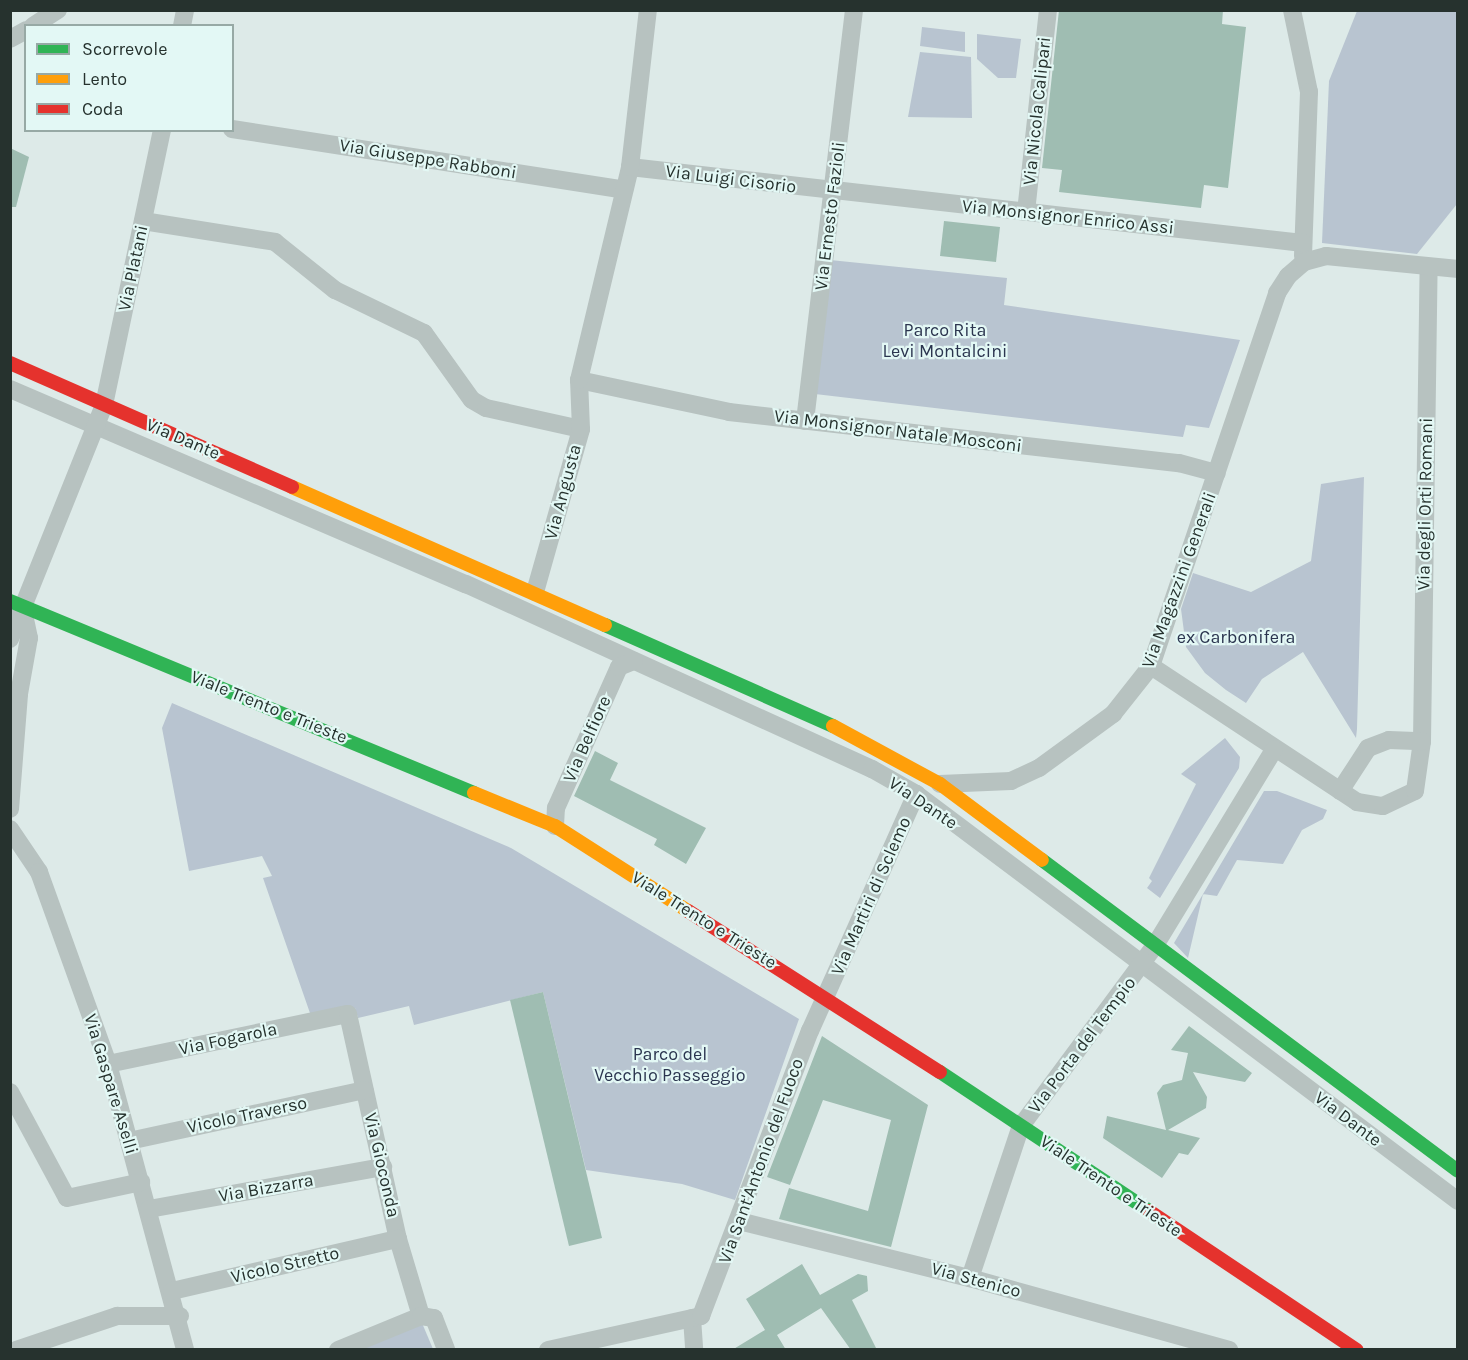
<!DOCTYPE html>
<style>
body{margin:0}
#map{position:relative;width:1468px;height:1360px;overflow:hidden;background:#ddeae8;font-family:Karla,sans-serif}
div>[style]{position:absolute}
.green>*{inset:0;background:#b8c4d0}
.building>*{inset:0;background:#9fbdb2}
.street>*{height:18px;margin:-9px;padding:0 9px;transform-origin:9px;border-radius:9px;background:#b7c2c0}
.fast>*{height:14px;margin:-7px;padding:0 7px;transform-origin:7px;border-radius:7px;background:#30b455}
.slow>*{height:14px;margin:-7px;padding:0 7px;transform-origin:7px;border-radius:7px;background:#ff9f0a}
.jam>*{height:14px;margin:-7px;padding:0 7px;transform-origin:7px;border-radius:7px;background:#e5322d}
span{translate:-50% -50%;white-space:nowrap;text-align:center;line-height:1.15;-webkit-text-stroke:4.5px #e3f8f5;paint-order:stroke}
.street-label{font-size:18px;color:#26322e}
.park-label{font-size:18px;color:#2b354f}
.frame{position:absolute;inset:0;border:12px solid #26322e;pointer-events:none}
.legend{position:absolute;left:24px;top:24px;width:210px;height:108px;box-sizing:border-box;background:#e3f8f5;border:2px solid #97a9a5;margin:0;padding:8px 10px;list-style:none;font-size:18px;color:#26322e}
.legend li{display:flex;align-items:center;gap:12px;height:30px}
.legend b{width:30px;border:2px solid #97a9a5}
</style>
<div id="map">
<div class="green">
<i style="clip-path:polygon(1357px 11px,1457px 11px,1457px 204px,1417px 254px,1322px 243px,1329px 81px)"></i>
<i style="clip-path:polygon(922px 27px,965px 32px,965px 52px,920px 46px)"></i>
<i style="clip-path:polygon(977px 34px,1021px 39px,1016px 78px,998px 78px,977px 59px)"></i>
<i style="clip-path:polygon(920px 52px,971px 57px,972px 118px,908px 117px)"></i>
<i style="clip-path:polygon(830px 260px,1007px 278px,1004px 305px,1240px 340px,1209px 428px,1186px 425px,1183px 437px,815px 394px)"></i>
<i style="clip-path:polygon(1364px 477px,1357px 729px,1356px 738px,1303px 652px,1262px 679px,1246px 703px,1226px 690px,1205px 673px,1186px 647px,1181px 609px,1193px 573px,1251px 592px,1311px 561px,1321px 484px)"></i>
<i style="clip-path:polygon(172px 703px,511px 848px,799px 1019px,735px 1200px,682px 1184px,586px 1170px,543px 992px,414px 1025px,409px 1006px,358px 1018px,355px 1008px,311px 1016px,263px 878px,272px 876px,262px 856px,189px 871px,162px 728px)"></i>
<i style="clip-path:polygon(1225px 738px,1240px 757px,1239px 768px,1160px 898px,1147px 888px,1152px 881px,1149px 878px,1196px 784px,1181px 774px)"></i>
<i style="clip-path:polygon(1264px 791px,1277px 791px,1327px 810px,1323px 819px,1302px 830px,1283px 864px,1237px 860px,1217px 896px,1203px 894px,1188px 958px,1174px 943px)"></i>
<i style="clip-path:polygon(422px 1323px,433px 1349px,355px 1350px)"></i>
</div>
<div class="building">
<i style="clip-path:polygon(1059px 10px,1223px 10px,1222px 24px,1246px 27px,1228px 188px,1204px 185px,1201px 208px,1059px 192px,1062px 170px,1042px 168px)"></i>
<i style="clip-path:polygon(10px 148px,29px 157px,16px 207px,10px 207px)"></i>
<i style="clip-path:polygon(944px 221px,1000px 227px,996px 262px,940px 256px)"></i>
<i style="clip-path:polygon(595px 751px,618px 763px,610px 780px,706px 828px,686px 864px,654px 845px,657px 839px,574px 796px)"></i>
<i style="clip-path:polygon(543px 992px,602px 1238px,569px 1246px,510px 1000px)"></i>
<i style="clip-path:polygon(1189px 1026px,1252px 1073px,1245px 1082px,1193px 1072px,1207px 1097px,1206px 1108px,1168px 1130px,1200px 1138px,1188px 1155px,1179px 1153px,1162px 1178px,1103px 1138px,1107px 1116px,1166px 1130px,1157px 1093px,1163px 1085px,1182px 1080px,1188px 1053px,1171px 1050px)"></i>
<i style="clip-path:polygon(822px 1036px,928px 1105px,891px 1247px,779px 1219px,789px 1188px,868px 1211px,891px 1120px,823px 1100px,790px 1185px,767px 1177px)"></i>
<i style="clip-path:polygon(802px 1264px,820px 1295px,858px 1274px,867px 1276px,868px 1291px,852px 1300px,877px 1350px,851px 1350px,821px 1308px,777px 1335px,786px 1350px,732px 1350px,765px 1330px,746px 1299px)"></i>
</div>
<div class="street">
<i style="left:1292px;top:10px;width:84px;rotate:78.3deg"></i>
<i style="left:1309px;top:92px;width:164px;rotate:92.1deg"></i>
<i style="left:33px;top:26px;width:30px;rotate:-33deg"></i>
<i style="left:182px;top:26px;width:16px;rotate:-79deg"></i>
<i style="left:10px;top:39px;width:18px;rotate:-29deg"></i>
<i style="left:232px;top:129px;width:397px;rotate:8.8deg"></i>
<i style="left:630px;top:167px;width:677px;rotate:6.44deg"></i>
<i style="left:1026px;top:212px;width:203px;rotate:-83.8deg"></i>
<i style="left:143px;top:221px;width:134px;rotate:9deg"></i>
<i style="left:275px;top:242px;width:77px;rotate:38.7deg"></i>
<i style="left:335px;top:290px;width:99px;rotate:25.8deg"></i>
<i style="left:424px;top:333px;width:82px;rotate:54.4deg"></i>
<i style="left:472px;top:400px;width:16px;rotate:30deg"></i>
<i style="left:486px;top:408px;width:97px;rotate:12.5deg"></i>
<i style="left:579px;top:380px;width:153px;rotate:12deg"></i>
<i style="left:729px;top:412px;width:453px;rotate:6.5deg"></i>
<i style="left:1179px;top:463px;width:39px;rotate:15deg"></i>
<i style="left:10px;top:389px;width:496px;rotate:23.2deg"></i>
<i style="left:466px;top:584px;width:446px;rotate:24.5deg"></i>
<i style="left:872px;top:769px;width:51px;rotate:29.6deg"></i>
<i style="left:916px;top:794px;width:678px;rotate:36.9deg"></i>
<i style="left:805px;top:421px;width:414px;rotate:-83.2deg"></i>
<i style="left:535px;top:592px;width:169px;rotate:-74.2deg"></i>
<i style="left:581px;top:429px;width:49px;rotate:-92.3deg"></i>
<i style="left:579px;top:380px;width:219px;rotate:-76.5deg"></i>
<i style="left:630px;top:167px;width:158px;rotate:-83.5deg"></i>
<i style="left:10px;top:639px;width:252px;rotate:-68.1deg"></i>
<i style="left:104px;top:405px;width:281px;rotate:-78.1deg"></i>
<i style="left:1151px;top:666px;width:247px;rotate:33.4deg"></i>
<i style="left:1357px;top:802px;width:26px;rotate:9deg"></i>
<i style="left:1383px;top:806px;width:35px;rotate:-25deg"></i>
<i style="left:1415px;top:791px;width:50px;rotate:-82deg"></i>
<i style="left:1422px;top:741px;width:474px;rotate:-89.2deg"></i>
<i style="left:940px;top:784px;width:71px;rotate:-2.4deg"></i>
<i style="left:1011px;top:781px;width:31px;rotate:-25deg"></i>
<i style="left:1039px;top:768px;width:92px;rotate:-36.1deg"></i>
<i style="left:1113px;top:714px;width:61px;rotate:-51.6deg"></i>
<i style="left:1151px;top:666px;width:394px;rotate:-71.3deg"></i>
<i style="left:1277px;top:293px;width:20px;rotate:-57deg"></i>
<i style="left:1288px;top:276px;width:21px;rotate:-41deg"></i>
<i style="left:1304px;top:262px;width:23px;rotate:-15deg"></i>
<i style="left:1326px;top:256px;width:133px;rotate:5.6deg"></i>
<i style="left:1340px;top:791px;width:51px;rotate:-56.9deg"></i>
<i style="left:1368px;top:748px;width:22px;rotate:-21deg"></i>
<i style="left:1389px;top:740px;width:33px;rotate:2deg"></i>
<i style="left:10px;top:809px;width:115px;rotate:-85.5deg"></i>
<i style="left:19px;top:694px;width:57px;rotate:-79.9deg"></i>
<i style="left:29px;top:638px;width:34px;rotate:-102deg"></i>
<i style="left:555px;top:826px;width:18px;rotate:-87deg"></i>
<i style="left:556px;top:808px;width:154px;rotate:-65.9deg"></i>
<i style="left:619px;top:667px;width:16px;rotate:-22deg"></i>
<i style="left:10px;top:829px;width:52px;rotate:56deg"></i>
<i style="left:39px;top:872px;width:204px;rotate:70.2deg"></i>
<i style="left:108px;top:1064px;width:296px;rotate:74.9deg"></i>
<i style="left:108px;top:1064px;width:245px;rotate:-11.8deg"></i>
<i style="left:348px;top:1014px;width:230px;rotate:77.5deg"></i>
<i style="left:398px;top:1239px;width:80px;rotate:73.4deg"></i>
<i style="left:10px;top:1092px;width:120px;rotate:61.7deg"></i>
<i style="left:67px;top:1198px;width:76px;rotate:-12.2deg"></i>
<i style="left:129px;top:1141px;width:241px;rotate:-12.2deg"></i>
<i style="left:149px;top:1209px;width:238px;rotate:-10.2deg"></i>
<i style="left:739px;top:1221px;width:238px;rotate:13.9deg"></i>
<i style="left:970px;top:1278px;width:269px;rotate:15.5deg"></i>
<i style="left:970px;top:1278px;width:160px;rotate:-71.5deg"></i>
<i style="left:1021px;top:1126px;width:223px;rotate:-53.4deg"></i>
<i style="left:1154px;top:947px;width:231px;rotate:-58.7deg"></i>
<i style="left:172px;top:1291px;width:232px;rotate:-13deg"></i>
<i style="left:692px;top:1318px;width:32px;rotate:86deg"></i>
<i style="left:16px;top:1350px;width:107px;rotate:-18.6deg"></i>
<i style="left:117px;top:1316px;width:63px"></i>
<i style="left:338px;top:1350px;width:90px;rotate:-22.3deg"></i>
<i style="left:421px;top:1316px;width:13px;rotate:9deg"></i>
<i style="left:434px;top:1318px;width:34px;rotate:69deg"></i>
<i style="left:548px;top:1350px;width:157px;rotate:-12.5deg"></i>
<i style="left:701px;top:1316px;width:305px;rotate:-69.1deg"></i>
<i style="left:810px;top:1031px;width:260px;rotate:-65.9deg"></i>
</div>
<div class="fast">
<i style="left:10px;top:601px;width:502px;rotate:22.48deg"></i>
<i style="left:605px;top:625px;width:249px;rotate:23.9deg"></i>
<i style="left:1042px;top:860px;width:519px;rotate:36.78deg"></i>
<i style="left:940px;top:1072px;width:251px;rotate:33.6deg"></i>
</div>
<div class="slow">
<i style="left:292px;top:487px;width:342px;rotate:23.8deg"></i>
<i style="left:833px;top:726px;width:122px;rotate:28.5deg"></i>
<i style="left:940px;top:784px;width:127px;rotate:36.7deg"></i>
<i style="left:474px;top:793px;width:87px;rotate:22.2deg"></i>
<i style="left:555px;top:826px;width:158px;rotate:32.6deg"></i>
</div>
<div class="jam">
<i style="left:10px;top:363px;width:308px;rotate:23.7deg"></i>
<i style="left:688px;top:911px;width:299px;rotate:32.6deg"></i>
<i style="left:1149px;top:1211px;width:250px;rotate:33.8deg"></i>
</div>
<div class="street-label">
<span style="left:1037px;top:111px;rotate:-84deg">Via Nicola Calipari</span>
<span style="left:428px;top:159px;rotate:9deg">Via Giuseppe Rabboni</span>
<span style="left:731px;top:179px;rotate:7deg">Via Luigi Cisorio</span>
<span style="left:830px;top:216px;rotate:-83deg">Via Ernesto Fazioli</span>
<span style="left:1068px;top:217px;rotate:6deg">Via Monsignor Enrico Assi</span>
<span style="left:133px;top:268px;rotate:-78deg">Via Platani</span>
<span style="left:898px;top:431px;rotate:7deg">Via Monsignor Natale Mosconi</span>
<span style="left:183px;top:439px;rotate:23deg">Via Dante</span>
<span style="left:563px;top:492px;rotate:-75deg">Via Angusta</span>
<span style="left:1425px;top:504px;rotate:-89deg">Via degli Orti Romani</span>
<span style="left:1179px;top:580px;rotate:-70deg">Via Magazzini Generali</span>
<span style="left:269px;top:707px;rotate:22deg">Viale Trento e Trieste</span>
<span style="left:587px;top:739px;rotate:-66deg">Via Belfiore</span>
<span style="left:923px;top:803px;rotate:34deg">Via Dante</span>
<span style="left:871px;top:896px;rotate:-66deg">Via Martiri di Sclemo</span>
<span style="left:704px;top:920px;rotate:32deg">Viale Trento e Trieste</span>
<span style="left:228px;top:1039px;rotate:-12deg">Via Fogarola</span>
<span style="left:1082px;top:1045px;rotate:-53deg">Via Porta del Tempio</span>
<span style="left:111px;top:1084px;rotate:73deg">Via Gaspare Aselli</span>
<span style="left:247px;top:1115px;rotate:-12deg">Vicolo Traverso</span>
<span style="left:1348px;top:1119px;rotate:37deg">Via Dante</span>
<span style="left:761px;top:1161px;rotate:-70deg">Via Sant'Antonio del Fuoco</span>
<span style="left:382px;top:1165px;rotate:77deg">Via Gioconda</span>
<span style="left:1111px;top:1186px;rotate:34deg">Viale Trento e Trieste</span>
<span style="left:266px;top:1188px;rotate:-10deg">Via Bizzarra</span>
<span style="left:285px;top:1265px;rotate:-13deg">Vicolo Stretto</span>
<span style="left:976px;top:1280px;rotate:15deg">Via Stenico</span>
</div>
<div class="park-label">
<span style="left:945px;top:341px">Parco Rita<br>Levi Montalcini</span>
<span style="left:1236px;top:637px">ex Carbonifera</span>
<span style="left:670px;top:1065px">Parco del<br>Vecchio Passeggio</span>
</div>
<div class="frame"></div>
<ul class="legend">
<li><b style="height:8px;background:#30b455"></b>Scorrevole</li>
<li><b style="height:8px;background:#ff9f0a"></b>Lento</li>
<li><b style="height:8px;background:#e5322d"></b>Coda</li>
</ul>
</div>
